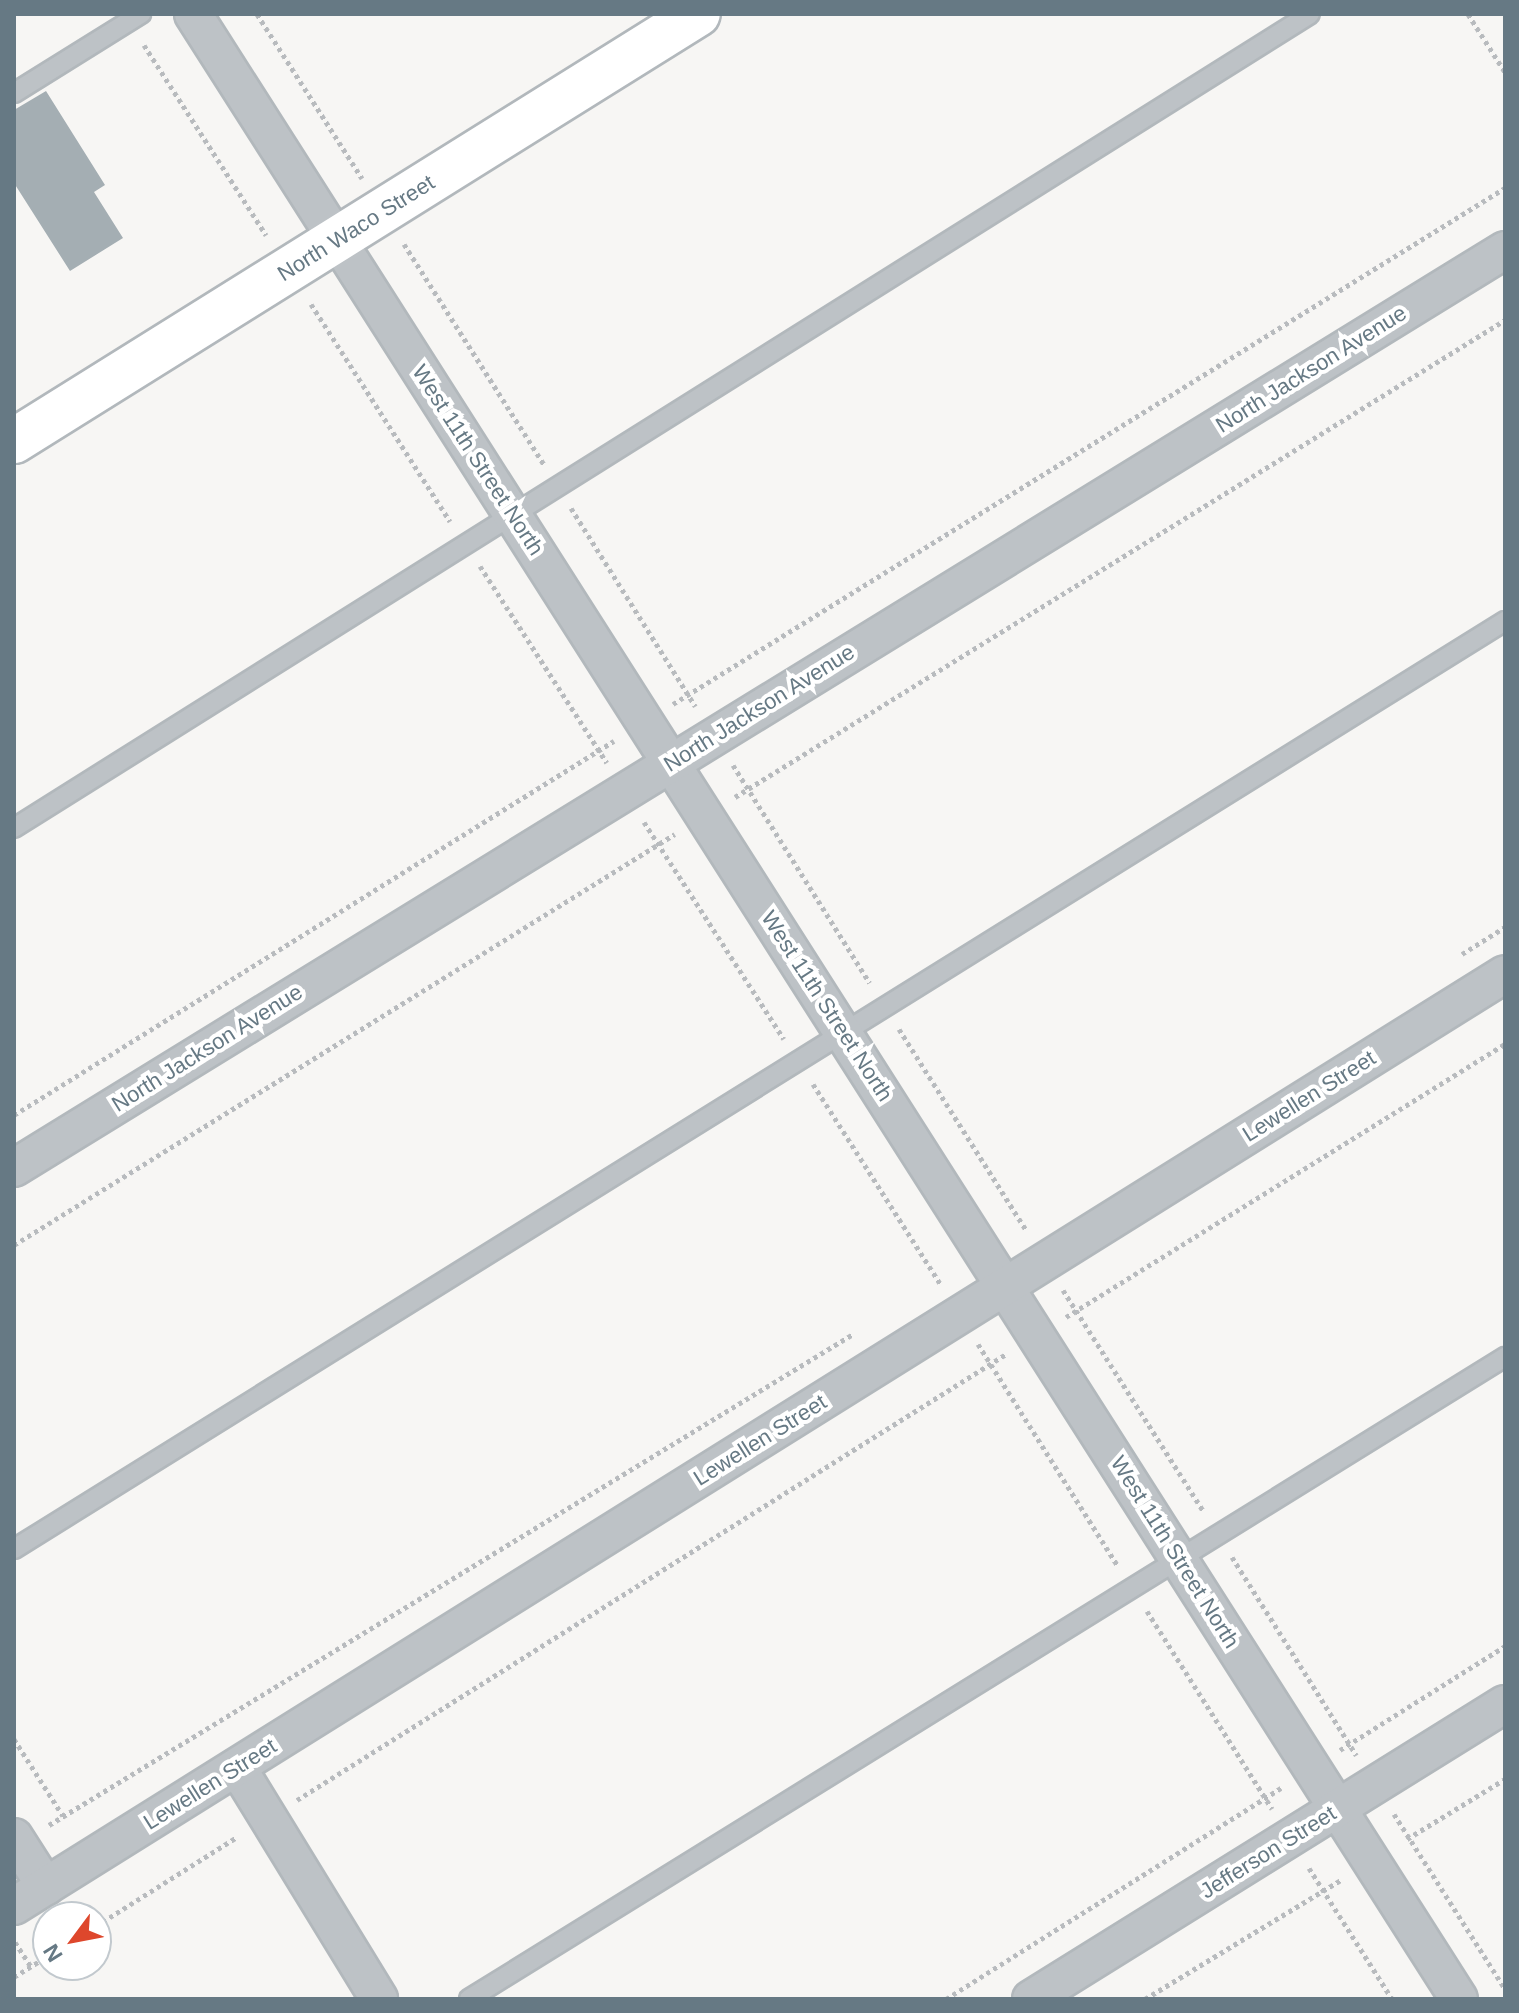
<!DOCTYPE html>
<style>
body{margin:0}
#map{position:relative;width:1519px;height:2013px;overflow:hidden;background:#f7f6f4;font-family:Helvetica,sans-serif}
div>[style]{position:absolute}
.building>*{inset:0;background:#a4aeb3}
.path>*{height:5px;margin-top:-2.5px;transform-origin:0;background:repeating-linear-gradient(90deg,#b8bbbe 0 4px,transparent 0 8px)}
.roads{filter:drop-shadow(2px 0 #b2b8bc) drop-shadow(-2px 0 #b2b8bc) drop-shadow(0 2px #b2b8bc) drop-shadow(0 -2px #b2b8bc)}
.lane>*{height:18px;margin:-9px;padding:0 9px;transform-origin:9px;border-radius:9px;background:#bdc2c6}
.street>*{height:36px;margin:-18px;padding:0 18px;transform-origin:18px;border-radius:18px;background:#bdc2c6}
.secondary>*{height:44px;margin:-22px;padding:0 22px;transform-origin:22px;border-radius:22px;background:#fff}
span{translate:-50% -50%;white-space:nowrap;text-align:center;line-height:1.15;-webkit-text-stroke:8px #fff;paint-order:stroke}
.street-label{font-size:22px;color:#667984}
.frame{position:absolute;inset:0;border:16px solid #667984;pointer-events:none}
.north{position:absolute;left:32px;top:1901px;width:80px;height:80px;box-sizing:border-box;background:#fff;border:2px solid #c2c9ce;border-radius:50%;rotate:238deg;font-size:22px;font-weight:700;line-height:32px;text-align:center;color:#667984}
.north::after{content:'';display:block;margin:auto;width:28px;height:36px;background:#de472c;clip-path:polygon(50% 0,100% 100%,50% 72%,0 100%)}
</style>
<div id="map">
<div class="building">
<i style="clip-path:polygon(46px 91px,105px 185px,94px 192px,123px 238px,70px 271px,14px 183px,14px 110px)"></i>
</div>
<div class="path">
<i style="left:257px;top:14px;width:195px;rotate:57.4deg"></i>
<i style="left:1468px;top:14px;width:69px;rotate:57.5deg"></i>
<i style="left:144px;top:45px;width:226px;rotate:57.3deg"></i>
<i style="left:404px;top:244px;width:262px;rotate:57.6deg"></i>
<i style="left:311px;top:304px;width:258px;rotate:57.4deg"></i>
<i style="left:571px;top:508px;width:234px;rotate:57.9deg"></i>
<i style="left:480px;top:566px;width:234px;rotate:57.2deg"></i>
<i style="left:673px;top:704px;width:979px;rotate:-31.81deg"></i>
<i style="left:733px;top:765px;width:257px;rotate:57.9deg"></i>
<i style="left:735px;top:797px;width:906px;rotate:-31.78deg"></i>
<i style="left:644px;top:822px;width:258px;rotate:57.2deg"></i>
<i style="left:1462px;top:954px;width:51px;rotate:-32.1deg"></i>
<i style="left:899px;top:1029px;width:238px;rotate:57.7deg"></i>
<i style="left:813px;top:1084px;width:238px;rotate:57.5deg"></i>
<i style="left:14px;top:1115px;width:707px;rotate:-31.94deg"></i>
<i style="left:14px;top:1245px;width:778px;rotate:-31.87deg"></i>
<i style="left:1063px;top:1290px;width:262px;rotate:57.6deg"></i>
<i style="left:1066px;top:1317px;width:517px;rotate:-31.88deg"></i>
<i style="left:978px;top:1344px;width:262px;rotate:57.8deg"></i>
<i style="left:1232px;top:1557px;width:234px;rotate:57.9deg"></i>
<i style="left:1147px;top:1611px;width:234px;rotate:57.7deg"></i>
<i style="left:14px;top:1739px;width:91px;rotate:57.5deg"></i>
<i style="left:1340px;top:1750px;width:195px;rotate:-32.2deg"></i>
<i style="left:297px;top:1800px;width:838px;rotate:-32.17deg"></i>
<i style="left:1394px;top:1814px;width:207px;rotate:57.6deg"></i>
<i style="left:49px;top:1825px;width:942px;rotate:-31.41deg"></i>
<i style="left:1407px;top:1839px;width:115px;rotate:-31.5deg"></i>
<i style="left:1309px;top:1868px;width:155px;rotate:57.6deg"></i>
<i style="left:96px;top:1926px;width:167px;rotate:-32.3deg"></i>
<i style="left:15px;top:1942px;width:30px;rotate:57deg"></i>
<i style="left:14px;top:1977px;width:40px;rotate:-32deg"></i>
<i style="left:946px;top:1999px;width:396px;rotate:-32.2deg"></i>
<i style="left:1145px;top:1999px;width:229px;rotate:-31.3deg"></i>
</div>
<div class="roads">
<div class="lane">
<i style="left:14px;top:93px;width:150px;rotate:-31.9deg"></i>
<i style="left:14px;top:828px;width:1530px;rotate:-32.13deg"></i>
<i style="left:14px;top:1549px;width:1756px;rotate:-31.9deg"></i>
<i style="left:469px;top:1999px;width:1219px;rotate:-31.79deg"></i>
</div>
<div class="street">
<i style="left:193px;top:14px;width:2354px;rotate:57.47deg"></i>
<i style="left:14px;top:1168px;width:1751px;rotate:-31.62deg"></i>
<i style="left:237px;top:1767px;width:272px;rotate:58.5deg"></i>
<i style="left:14px;top:1837px;width:59px;rotate:57.4deg"></i>
<i style="left:14px;top:1906px;width:1758px;rotate:-32.01deg"></i>
<i style="left:1031px;top:1999px;width:558px;rotate:-31.9deg"></i>
</div>
<div class="secondary">
<i style="left:14px;top:441px;width:806px;rotate:-31.98deg"></i>
</div>
</div>
<div class="street-label">
<span style="left:356px;top:228px;rotate:-32deg">North Waco Street</span>
<span style="left:1311px;top:369px;rotate:-32deg">North Jackson Avenue</span>
<span style="left:478px;top:460px;rotate:57deg">West 11th Street North</span>
<span style="left:759px;top:708px;rotate:-32deg">North Jackson Avenue</span>
<span style="left:827px;top:1006px;rotate:57deg">West 11th Street North</span>
<span style="left:207px;top:1048px;rotate:-32deg">North Jackson Avenue</span>
<span style="left:1309px;top:1096px;rotate:-32deg">Lewellen Street</span>
<span style="left:760px;top:1440px;rotate:-32deg">Lewellen Street</span>
<span style="left:1175px;top:1552px;rotate:58deg">West 11th Street North</span>
<span style="left:210px;top:1784px;rotate:-32deg">Lewellen Street</span>
<span style="left:1268px;top:1852px;rotate:-32deg">Jefferson Street</span>
</div>
<div class="frame"></div>
<div class="north">N</div>
</div>
